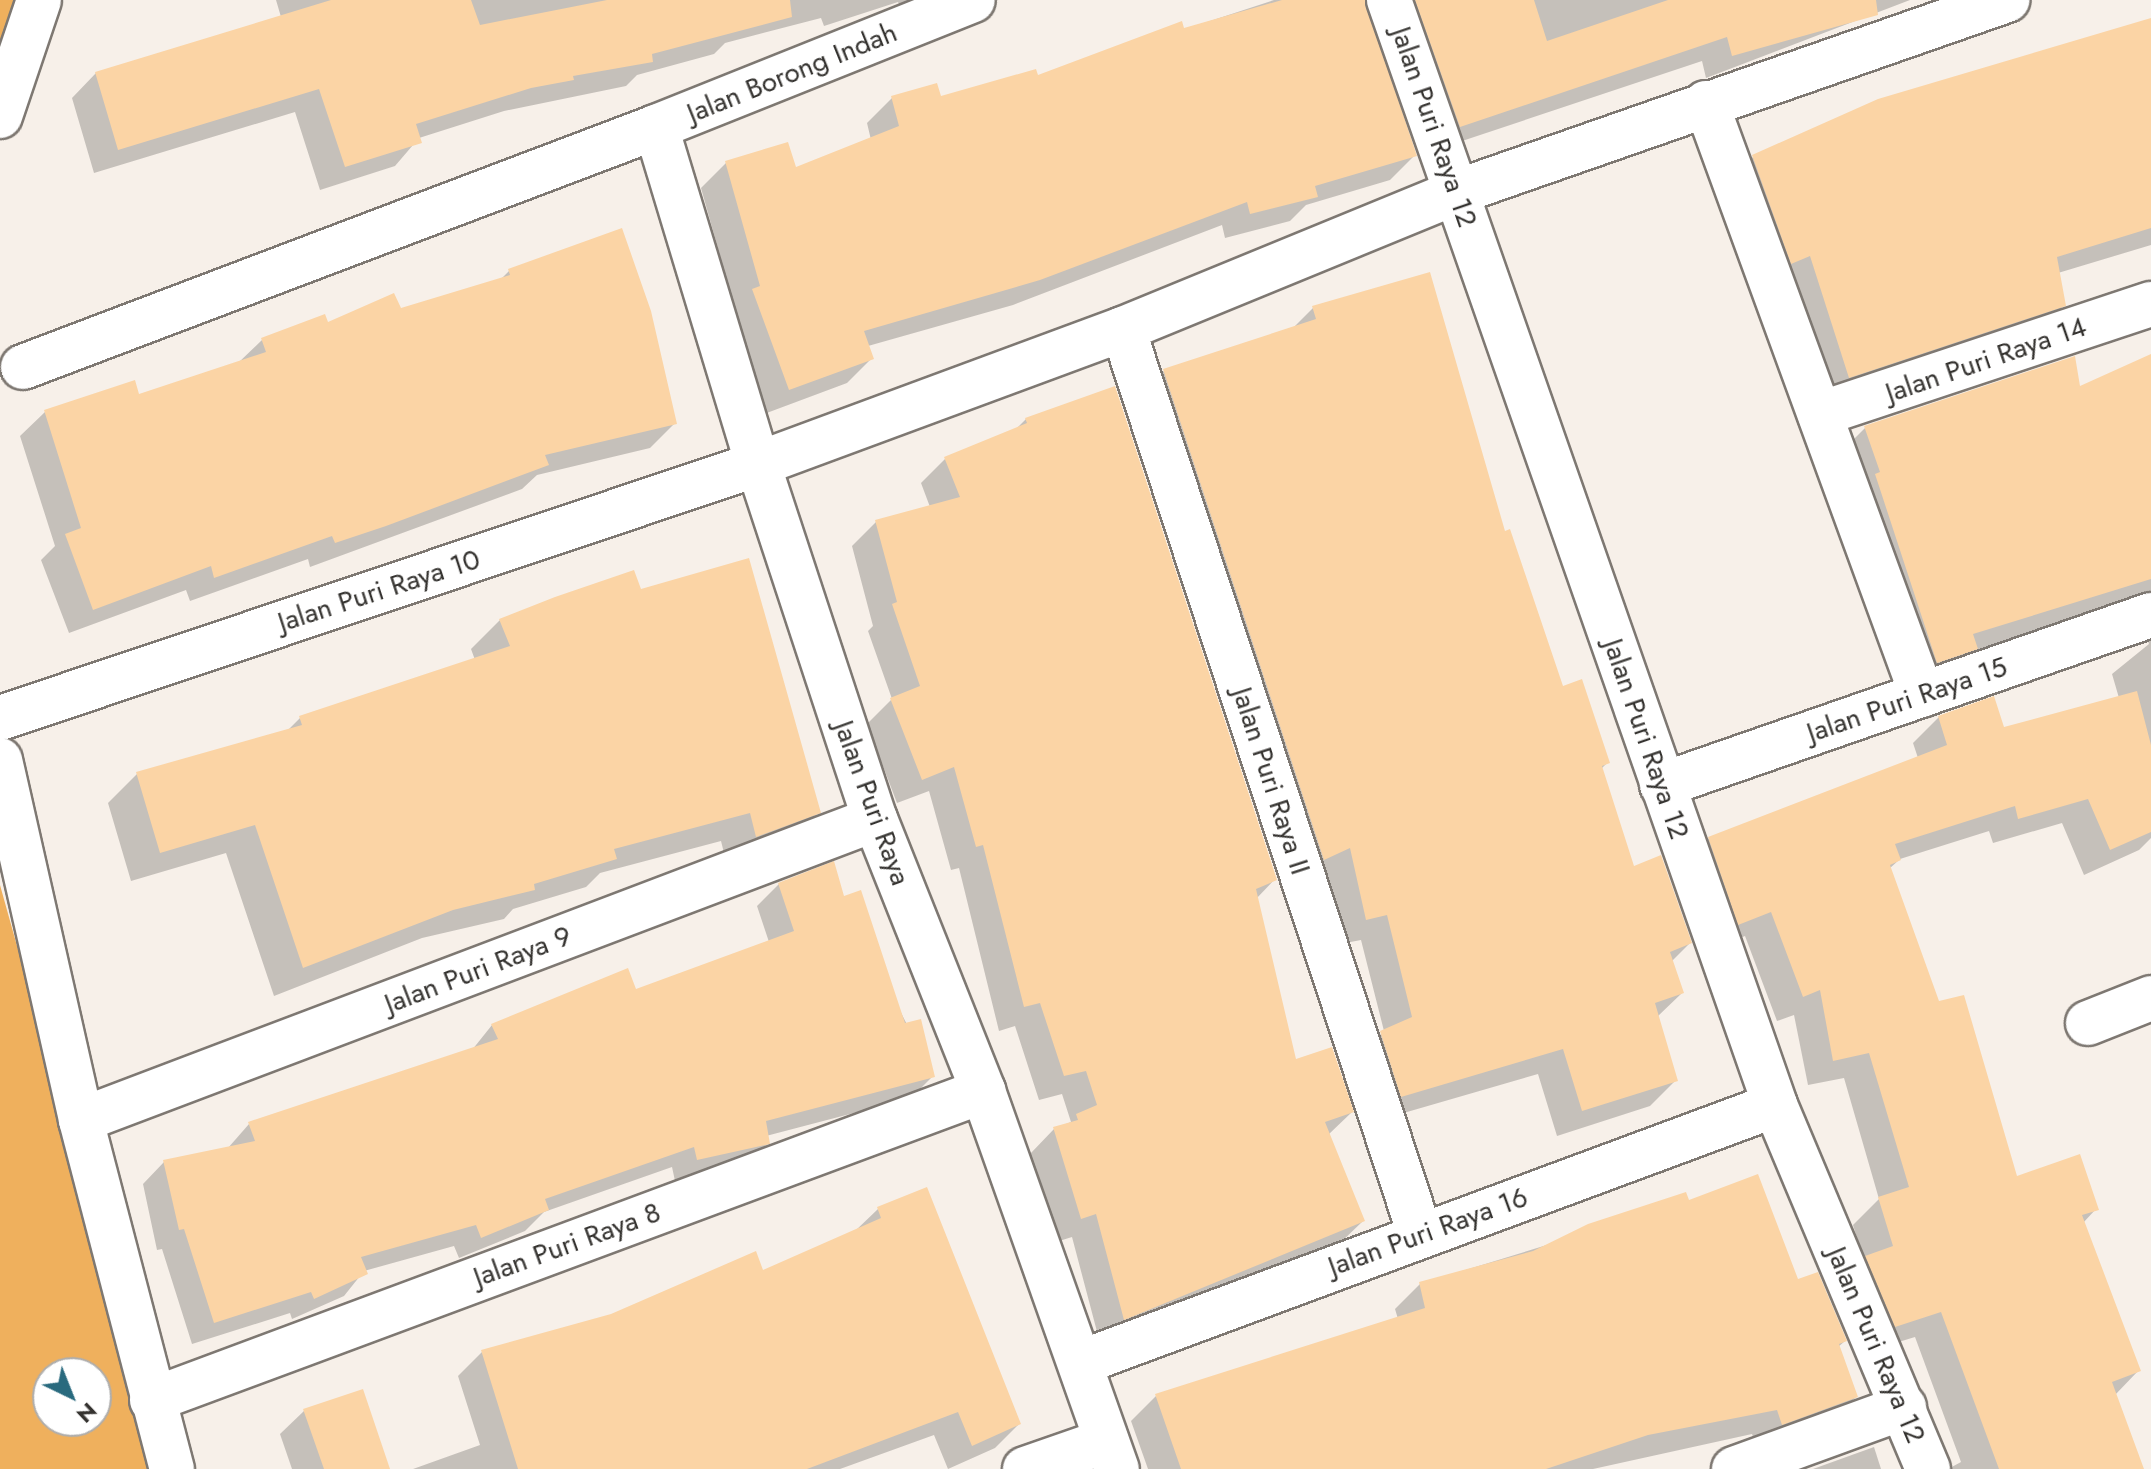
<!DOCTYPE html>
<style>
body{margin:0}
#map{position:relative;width:2151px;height:1469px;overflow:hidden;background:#f7f0e9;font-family:Jost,sans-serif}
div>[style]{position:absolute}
.water>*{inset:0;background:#efb05d}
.shadow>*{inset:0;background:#0003}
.building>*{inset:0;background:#fbd4a5}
.roads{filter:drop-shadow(2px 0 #7e7872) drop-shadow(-2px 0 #7e7872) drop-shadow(0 2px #7e7872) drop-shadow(0 -2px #7e7872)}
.minor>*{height:44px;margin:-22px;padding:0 22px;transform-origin:22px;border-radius:22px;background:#fff}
span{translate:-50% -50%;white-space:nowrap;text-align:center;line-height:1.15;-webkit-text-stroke:7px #fff;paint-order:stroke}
.street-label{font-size:28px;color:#353330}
.north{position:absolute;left:32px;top:1357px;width:80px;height:80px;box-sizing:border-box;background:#fff;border:2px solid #aeadac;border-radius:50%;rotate:137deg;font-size:22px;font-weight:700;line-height:32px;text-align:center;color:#353330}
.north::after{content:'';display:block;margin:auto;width:28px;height:36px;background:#296a7e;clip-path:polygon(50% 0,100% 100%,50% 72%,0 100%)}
</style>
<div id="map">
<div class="water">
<i style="clip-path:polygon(0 0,21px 0,0 57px)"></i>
<i style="clip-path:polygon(evenodd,0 885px,163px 1469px,0 1469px,0 885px,48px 1373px,96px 1373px,96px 1421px,48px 1421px,48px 1373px)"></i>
</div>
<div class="shadow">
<i style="clip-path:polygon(276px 0,934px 0,902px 11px,898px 2px,824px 26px,821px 18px,725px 43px,714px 54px,637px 75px,626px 86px,504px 111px,419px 138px,395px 166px,320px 190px,295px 112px,94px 173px,72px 98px,96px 73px,281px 17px)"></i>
<i style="clip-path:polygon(1274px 0,1367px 0,1363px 0,1415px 155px,1390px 180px,1306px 205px,1290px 221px,1225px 238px,1222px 225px,1013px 305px,868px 346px,872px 358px,847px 383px,764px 414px,728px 316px,735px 309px,701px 188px,726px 163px,795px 170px,871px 140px,867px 123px,892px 98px,940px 98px,1036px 78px)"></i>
<i style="clip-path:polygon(1369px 0,1910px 0,1706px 78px,1702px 61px,1435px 150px)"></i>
<i style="clip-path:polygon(2151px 28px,2151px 245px,2058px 273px,2064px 305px,2038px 331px,1823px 402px,1727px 182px,1753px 157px)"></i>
<i style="clip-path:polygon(509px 271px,675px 423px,650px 448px,537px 475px,522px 489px,310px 567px,308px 559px,190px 601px,186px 590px,69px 633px,41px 560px,55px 546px,20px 436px,45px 412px,138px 397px,237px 364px,262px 340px,400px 311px,499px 281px)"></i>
<i style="clip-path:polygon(1313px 308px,1504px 533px,1562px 688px,1607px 763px,1601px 769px,1633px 869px,1690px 943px,1671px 962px,1682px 993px,1657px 1017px,1676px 1080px,1650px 1106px,1557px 1136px,1538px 1074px,1376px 1121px,1355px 1058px,1384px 1031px,1361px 940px,1340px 944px,1325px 872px,1298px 884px,1138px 397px,1164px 371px,1292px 329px)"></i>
<i style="clip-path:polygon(2151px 356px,2151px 838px,2139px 850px,2084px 875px,2062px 823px,1993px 843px,1989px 831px,1900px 859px,1889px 869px,1937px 1003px,2016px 1179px,2096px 1209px,2083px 1223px,2139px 1370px,2115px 1395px,2142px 1469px,1948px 1469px,1961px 1462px,1915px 1337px,1869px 1351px,1841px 1283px,1864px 1260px,1853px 1225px,1879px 1199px,1844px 1078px,1808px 1085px,1794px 1015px,1777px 1021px,1745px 936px,1713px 949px,1683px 864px,1709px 838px,1918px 758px,1913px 743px,1939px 717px,2002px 730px,2119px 698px,2112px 674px,2149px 644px,2141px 621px,2094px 613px,1973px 651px,1950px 674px,1911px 687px,1840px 453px,1866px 427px,2078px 389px)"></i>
<i style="clip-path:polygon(1026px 419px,1275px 879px,1256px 899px,1295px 1062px,1352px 1112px,1328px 1135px,1363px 1221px,1338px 1245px,1100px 1343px,1072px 1237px,1056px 1242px,1030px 1154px,1054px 1129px,1071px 1122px,1062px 1094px,1039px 1100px,1015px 1026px,999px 1031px,959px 868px,951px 870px,929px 791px,897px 803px,867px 724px,892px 699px,868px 631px,873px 626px,852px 546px,876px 522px,930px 507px,921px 483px,945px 459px,1015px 430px)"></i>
<i style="clip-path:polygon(640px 592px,818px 812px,789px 841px,727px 865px,721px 841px,600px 873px,586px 887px,513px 909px,504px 919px,422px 938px,274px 996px,226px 853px,131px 881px,108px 803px,137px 774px,286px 732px,300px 718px,475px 660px,471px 649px,500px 620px)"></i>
<i style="clip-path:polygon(779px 884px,843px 898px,933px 1076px,911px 1098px,766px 1136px,768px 1143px,746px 1165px,675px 1181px,672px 1167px,544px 1212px,525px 1231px,459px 1258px,454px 1246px,364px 1271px,344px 1296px,292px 1319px,290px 1313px,192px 1344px,162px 1249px,157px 1250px,143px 1184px,164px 1162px,228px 1148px,249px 1124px,472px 1050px,492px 1025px,635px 992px,769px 942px,757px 906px)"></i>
<i style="clip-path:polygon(1687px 1202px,1797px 1282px,1845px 1341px,1838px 1347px,1856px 1397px,1831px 1422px,1757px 1448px,1752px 1434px,1593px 1469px,1148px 1469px,1131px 1421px,1156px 1396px,1398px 1319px,1395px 1309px,1420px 1284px)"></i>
<i style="clip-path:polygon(878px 1209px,1019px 1424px,995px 1448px,948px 1469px,934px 1435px,840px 1469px,413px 1469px,480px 1445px,458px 1376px,482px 1352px,762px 1272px,854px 1232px)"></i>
<i style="clip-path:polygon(305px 1410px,388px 1469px,292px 1469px,280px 1434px)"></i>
<i style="clip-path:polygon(1874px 1447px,1881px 1469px,1813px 1469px)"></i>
</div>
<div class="building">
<i style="clip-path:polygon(331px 0,471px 0,480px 25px,607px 0,790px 0,792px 17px,652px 54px,653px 62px,573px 76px,574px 80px,531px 88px,416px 124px,422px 143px,345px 167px,319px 89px,118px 150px,95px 72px)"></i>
<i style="clip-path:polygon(1282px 0,1365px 0,1417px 156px,1315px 186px,1318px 197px,1250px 214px,1247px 202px,1040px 280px,864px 331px,874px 359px,789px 390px,752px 289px,760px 286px,725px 161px,788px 142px,796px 167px,899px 126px,891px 96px,937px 83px,941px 96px,1036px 69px,1038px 75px,1182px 21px,1184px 28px)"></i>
<i style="clip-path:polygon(1415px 0,1534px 0,1547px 41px,1668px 0,1876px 0,1878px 15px,1732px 56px,1727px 37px,1460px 127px)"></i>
<i style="clip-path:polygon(2151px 18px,2151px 228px,2057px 257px,2066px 306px,1849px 378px,1810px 256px,1791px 264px,1752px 155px,1878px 99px)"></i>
<i style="clip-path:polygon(622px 228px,651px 311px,677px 424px,545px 455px,549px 465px,386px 526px,335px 543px,332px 536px,214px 578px,211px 566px,93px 610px,65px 534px,81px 528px,44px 410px,135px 380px,139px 394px,266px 352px,261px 338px,325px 314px,328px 322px,394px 293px,401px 308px,510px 275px,508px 269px)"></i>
<i style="clip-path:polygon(1430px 272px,1505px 531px,1510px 529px,1563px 686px,1582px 679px,1610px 763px,1602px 766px,1634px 866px,1661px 855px,1692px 943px,1670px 952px,1684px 993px,1655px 1003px,1678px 1081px,1582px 1111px,1563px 1049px,1401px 1097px,1380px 1031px,1412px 1017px,1387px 915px,1366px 920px,1350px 848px,1324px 860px,1163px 369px,1316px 319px,1312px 306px)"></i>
<i style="clip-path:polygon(2151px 354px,2151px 579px,1973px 634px,1978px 649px,1937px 663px,1875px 474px,1880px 472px,1864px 426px,2075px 356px,2080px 386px)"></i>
<i style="clip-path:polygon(1115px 386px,1277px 880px,1256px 889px,1296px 1059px,1332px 1047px,1354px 1112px,1325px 1122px,1365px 1221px,1124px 1320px,1096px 1214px,1081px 1219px,1053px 1127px,1078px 1120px,1076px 1114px,1097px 1105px,1086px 1071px,1064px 1076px,1040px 1003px,1024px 1007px,983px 845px,976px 847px,954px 767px,922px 780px,890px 698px,920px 686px,892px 604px,897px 602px,875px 520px,960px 497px,944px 457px,1027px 423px,1025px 418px)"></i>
<i style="clip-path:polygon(749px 558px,821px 813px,756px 837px,750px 813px,614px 849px,617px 859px,534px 884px,535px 890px,453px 910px,303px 968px,255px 825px,160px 853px,136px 772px,302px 725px,299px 716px,510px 646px,499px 619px,555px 597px,634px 570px,641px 589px)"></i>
<i style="clip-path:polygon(2137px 691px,2151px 745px,2151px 832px,2110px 850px,2088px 799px,2018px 819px,2015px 806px,1895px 844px,1901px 860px,1890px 865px,1939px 1001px,1964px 995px,2017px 1176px,2080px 1154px,2099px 1210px,2082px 1215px,2141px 1371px,2112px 1382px,2144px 1469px,1999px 1469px,1941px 1312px,1895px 1327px,1865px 1256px,1893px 1246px,1878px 1197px,1909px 1187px,1869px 1053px,1833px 1061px,1820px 990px,1803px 997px,1771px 912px,1738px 925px,1708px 837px,1947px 745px,1938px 716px,1994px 696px,2004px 727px)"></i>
<i style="clip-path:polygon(834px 861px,844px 896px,861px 890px,905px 1023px,921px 1019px,935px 1077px,766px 1121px,770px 1144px,697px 1160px,694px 1147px,545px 1199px,549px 1210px,481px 1238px,476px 1225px,361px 1257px,368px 1274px,314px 1299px,311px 1292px,214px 1323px,184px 1229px,179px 1230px,163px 1160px,255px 1141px,248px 1122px,498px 1039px,491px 1024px,628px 968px,636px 989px,794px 931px,778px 883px)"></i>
<i style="clip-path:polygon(1758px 1174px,1798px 1279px,1818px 1272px,1847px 1341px,1839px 1344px,1858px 1397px,1782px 1425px,1777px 1410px,1648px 1435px,1546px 1469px,1181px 1469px,1155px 1394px,1425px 1308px,1419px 1282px,1533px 1251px,1588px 1224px,1686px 1192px,1689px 1200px)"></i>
<i style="clip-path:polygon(927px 1187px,1021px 1424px,972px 1446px,958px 1412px,807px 1469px,518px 1469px,481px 1350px,611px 1314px,756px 1251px,763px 1270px,881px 1218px,877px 1207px)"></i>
<i style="clip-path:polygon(363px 1389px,390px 1469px,324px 1469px,303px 1409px)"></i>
</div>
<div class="roads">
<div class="minor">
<i style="left:1389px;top:0;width:1170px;rotate:70.74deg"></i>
<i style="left:1775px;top:1105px;width:395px;rotate:67.2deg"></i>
<i style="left:1706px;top:103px;width:630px;rotate:69.95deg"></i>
<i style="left:0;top:116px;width:122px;rotate:-71.4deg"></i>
<i style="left:656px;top:127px;width:352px;rotate:73.2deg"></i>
<i style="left:758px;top:464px;width:374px;rotate:71.8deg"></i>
<i style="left:875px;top:819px;width:293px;rotate:68.3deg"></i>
<i style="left:983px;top:1091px;width:401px;rotate:70.5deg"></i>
<i style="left:1123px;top:329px;width:952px;rotate:71.83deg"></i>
<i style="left:23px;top:367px;width:677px;rotate:-20.76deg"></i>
<i style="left:656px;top:127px;width:341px;rotate:-21.8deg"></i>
<i style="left:1820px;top:414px;width:349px;rotate:-18.4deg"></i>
<i style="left:0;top:718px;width:799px;rotate:-18.53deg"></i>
<i style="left:758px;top:464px;width:389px;rotate:-20.3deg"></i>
<i style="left:1123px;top:329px;width:361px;rotate:-22.3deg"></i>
<i style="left:1457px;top:192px;width:583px;rotate:-19.24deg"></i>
<i style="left:0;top:760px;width:369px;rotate:77.3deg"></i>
<i style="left:81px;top:1120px;width:361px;rotate:75.4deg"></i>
<i style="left:1662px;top:785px;width:518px;rotate:-19.17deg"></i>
<i style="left:2088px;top:1023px;width:68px;rotate:-21.6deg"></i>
<i style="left:81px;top:1120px;width:849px;rotate:-20.76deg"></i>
<i style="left:1082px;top:1362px;width:739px;rotate:-20.35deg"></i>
<i style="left:152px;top:1400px;width:887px;rotate:-20.4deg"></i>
<i style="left:1025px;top:1469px;width:86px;rotate:-19.1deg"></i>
<i style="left:1734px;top:1469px;width:181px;rotate:-20deg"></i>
</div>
</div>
<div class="street-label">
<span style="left:792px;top:73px;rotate:-22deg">Jalan Borong Indah</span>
<span style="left:1434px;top:127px;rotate:71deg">Jalan Puri Raya 12</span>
<span style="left:1986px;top:360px;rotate:-19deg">Jalan Puri Raya 14</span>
<span style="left:379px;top:591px;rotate:-18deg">Jalan Puri Raya 10</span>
<span style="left:1907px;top:700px;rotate:-19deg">Jalan Puri Raya 15</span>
<span style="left:1646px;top:739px;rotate:71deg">Jalan Puri Raya 12</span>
<span style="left:1271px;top:781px;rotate:72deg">Jalan Puri Raya II</span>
<span style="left:872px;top:803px;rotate:70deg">Jalan Puri Raya</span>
<span style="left:478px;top:970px;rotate:-21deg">Jalan Puri Raya 9</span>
<span style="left:1428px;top:1232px;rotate:-20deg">Jalan Puri Raya 16</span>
<span style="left:567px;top:1245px;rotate:-20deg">Jalan Puri Raya 8</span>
<span style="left:1876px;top:1345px;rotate:67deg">Jalan Puri Raya 12</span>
</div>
<div class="north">N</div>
</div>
